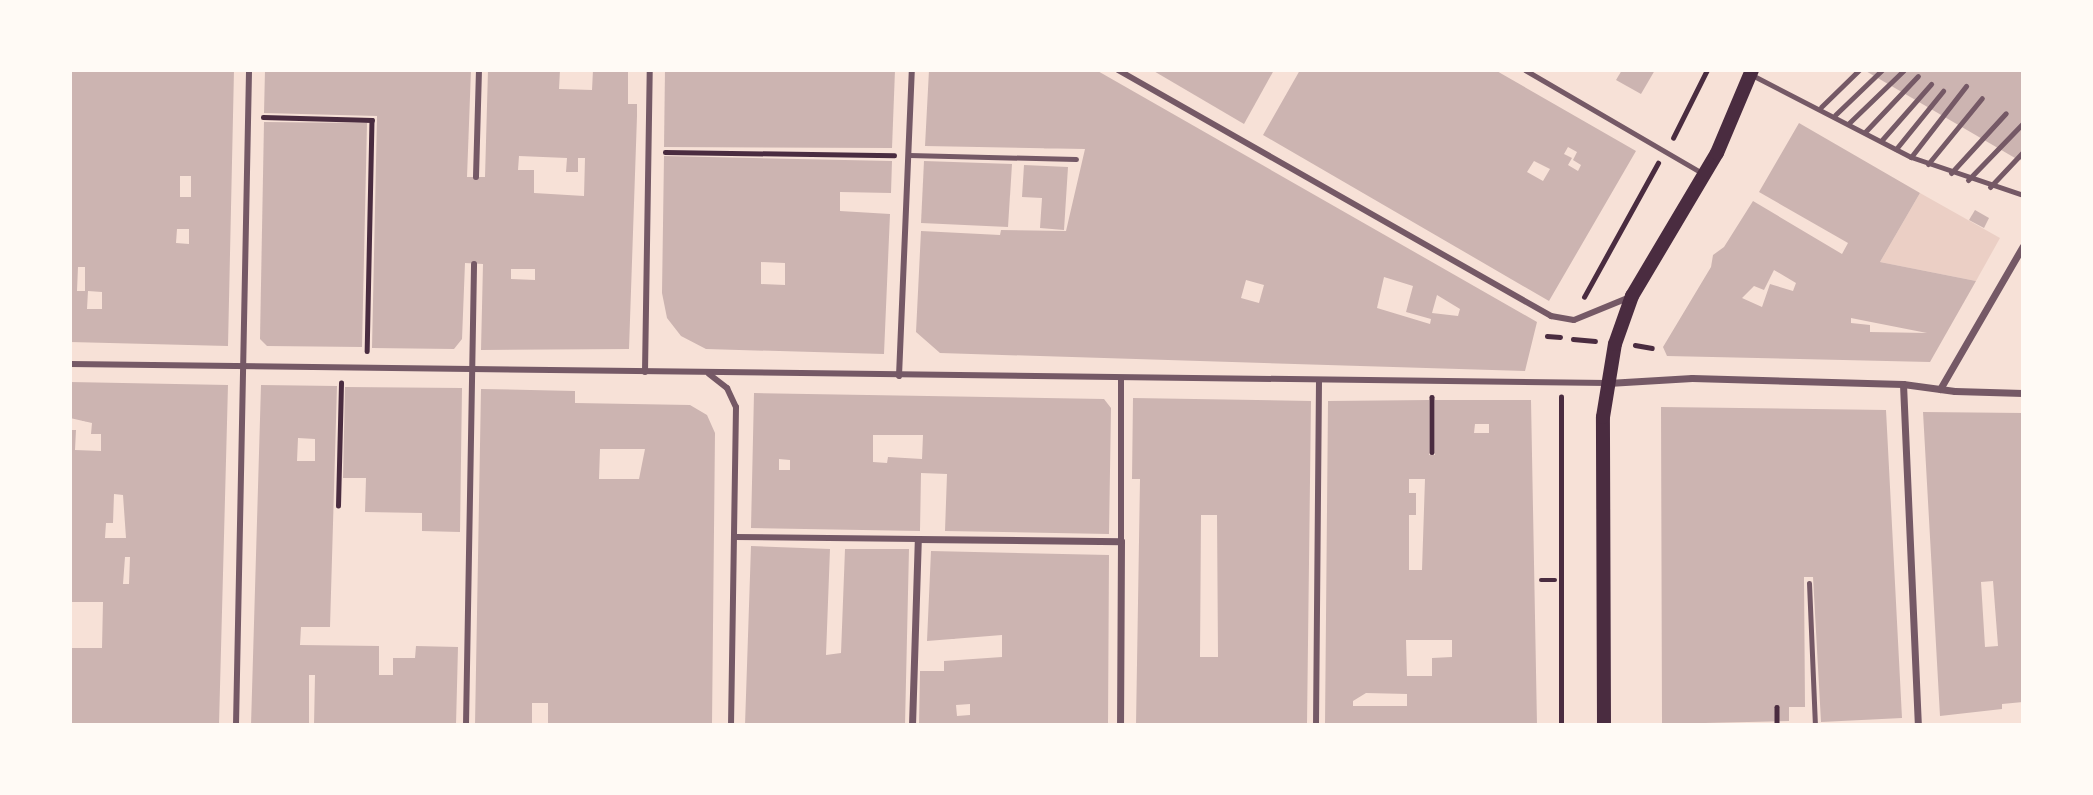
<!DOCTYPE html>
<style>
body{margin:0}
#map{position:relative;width:2093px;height:795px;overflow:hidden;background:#f7e1d7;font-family:"Fira Sans Condensed",sans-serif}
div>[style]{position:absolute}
.green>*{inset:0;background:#ebcfc5}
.building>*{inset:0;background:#ccb4b1}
.path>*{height:4.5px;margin:-2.25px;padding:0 2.25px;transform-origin:2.25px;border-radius:2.25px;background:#4a2c40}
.service>*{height:5px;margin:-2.5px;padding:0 2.5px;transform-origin:2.5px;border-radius:2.5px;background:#755966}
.pedestrian>*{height:6px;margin:-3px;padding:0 3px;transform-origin:3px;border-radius:3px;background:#755966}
.minor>*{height:7px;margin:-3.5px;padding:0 3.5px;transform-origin:3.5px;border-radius:3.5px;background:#755966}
.secondary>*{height:14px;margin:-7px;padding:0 7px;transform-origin:7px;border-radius:7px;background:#4a2c40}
span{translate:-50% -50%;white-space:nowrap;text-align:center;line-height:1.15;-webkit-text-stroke:5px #fffaf5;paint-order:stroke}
.frame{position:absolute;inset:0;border:72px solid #fffaf5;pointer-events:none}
</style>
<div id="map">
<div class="green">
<i style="clip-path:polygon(1920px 193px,2000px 238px,1976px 281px,1880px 262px)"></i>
</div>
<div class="building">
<i style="clip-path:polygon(evenodd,70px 70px,234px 70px,228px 346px,70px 342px,70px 70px,180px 176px,191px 176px,191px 197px,180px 197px,180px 176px,70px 70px,177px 229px,189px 229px,189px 244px,176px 243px,177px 229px,70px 70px,78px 267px,85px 267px,85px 291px,77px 291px,78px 267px,70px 70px,88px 291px,102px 292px,102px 309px,87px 309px,88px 291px)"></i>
<i style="clip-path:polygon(evenodd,265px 70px,471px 70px,467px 177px,485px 177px,488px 70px,560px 70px,559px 89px,592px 90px,593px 70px,628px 70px,628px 104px,637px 104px,637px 116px,629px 349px,481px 350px,483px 264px,465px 263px,462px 339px,454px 349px,372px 348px,377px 116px,264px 113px,265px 70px,519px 156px,567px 158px,566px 172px,578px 172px,578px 158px,585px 158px,584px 196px,534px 193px,534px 170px,518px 170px,519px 156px,265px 70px,511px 269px,535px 269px,535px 280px,511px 279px,511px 269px)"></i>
<i style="clip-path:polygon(665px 70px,895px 70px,892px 148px,664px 147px)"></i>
<i style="clip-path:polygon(evenodd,929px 70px,1096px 70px,1537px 322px,1525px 371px,940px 353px,916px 332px,921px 231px,1000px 235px,1001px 230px,1066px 231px,1085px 149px,925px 146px,929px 70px,1384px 277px,1413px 286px,1406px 312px,1431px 319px,1430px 324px,1377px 308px,1384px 277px,929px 70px,1246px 280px,1264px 285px,1259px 303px,1241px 298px,1246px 280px,929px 70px,1437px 295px,1460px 309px,1458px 316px,1432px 313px,1437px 295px)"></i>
<i style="clip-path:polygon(1152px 70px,1274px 70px,1244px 124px)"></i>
<i style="clip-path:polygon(evenodd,1300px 70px,1495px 70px,1636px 151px,1549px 301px,1263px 135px,1300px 70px,1568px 147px,1577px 152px,1573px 160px,1581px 165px,1578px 171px,1568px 165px,1572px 158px,1564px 154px,1568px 147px,1300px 70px,1534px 161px,1550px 169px,1543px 181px,1527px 172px,1534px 161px)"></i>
<i style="clip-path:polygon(1655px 70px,1641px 94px,1616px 80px,1622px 70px)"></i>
<i style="clip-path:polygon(1864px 70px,2023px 70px,2023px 161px,2015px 158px)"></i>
<i style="clip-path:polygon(264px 122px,367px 123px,362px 347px,267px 346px,260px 339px)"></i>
<i style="clip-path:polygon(evenodd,1799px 123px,1920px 193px,1880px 262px,1976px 281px,1930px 362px,1667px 356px,1663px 347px,1711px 267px,1713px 255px,1724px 247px,1753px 201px,1842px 254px,1848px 243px,1759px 192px,1799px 123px,1774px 270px,1796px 283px,1793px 291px,1770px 284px,1762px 307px,1742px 298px,1754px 286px,1764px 290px,1774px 270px,1799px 123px,1851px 318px,1871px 322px,1927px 333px,1870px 332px,1870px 325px,1851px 323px,1851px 318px)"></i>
<i style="clip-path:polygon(evenodd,664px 156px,892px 161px,891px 193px,840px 192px,840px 211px,890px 214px,884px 354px,706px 349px,681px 336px,667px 318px,662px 293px,664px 156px,761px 262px,785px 263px,785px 285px,761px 284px,761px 262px)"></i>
<i style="clip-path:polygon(924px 161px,1012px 164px,1008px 227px,921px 223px)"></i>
<i style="clip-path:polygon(1024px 165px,1068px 167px,1064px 230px,1040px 228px,1042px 198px,1022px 197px)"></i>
<i style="clip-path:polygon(1975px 210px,1989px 218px,1984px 228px,1969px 220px)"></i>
<i style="clip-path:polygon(evenodd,70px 382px,228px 385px,219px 725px,70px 725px,70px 648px,102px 648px,103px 602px,70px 602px,70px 430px,76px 430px,75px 450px,101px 451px,101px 434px,91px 434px,92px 423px,70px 418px,70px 382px,114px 494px,123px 495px,126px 538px,105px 538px,106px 523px,113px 523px,114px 494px,70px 382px,125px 557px,130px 557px,129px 584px,123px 584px,125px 557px)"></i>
<i style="clip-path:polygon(evenodd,261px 385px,337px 386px,330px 627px,301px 627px,300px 645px,379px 646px,379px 675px,393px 675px,393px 658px,415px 658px,416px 646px,458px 647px,456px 725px,314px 725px,315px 675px,309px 675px,309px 725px,251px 725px,261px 385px,298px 438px,315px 439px,315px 461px,297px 461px,298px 438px)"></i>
<i style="clip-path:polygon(345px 387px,462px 388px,460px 532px,422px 531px,422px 513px,365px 512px,366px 478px,343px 478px)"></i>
<i style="clip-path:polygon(evenodd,481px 389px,575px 391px,575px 403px,690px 405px,707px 415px,715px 433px,712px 725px,548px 725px,548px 703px,532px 703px,532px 725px,475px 725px,481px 389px,600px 449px,645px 449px,639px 479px,599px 479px,600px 449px)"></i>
<i style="clip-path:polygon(evenodd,754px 393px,1104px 399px,1111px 408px,1109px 534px,945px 531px,947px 474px,921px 473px,920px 531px,751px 528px,754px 393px,873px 435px,923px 435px,922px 459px,888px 457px,887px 463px,873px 462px,873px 435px,754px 393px,779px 459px,790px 460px,790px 470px,779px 470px,779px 459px)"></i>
<i style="clip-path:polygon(evenodd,1133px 398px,1311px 401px,1307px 725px,1136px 725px,1140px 479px,1132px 479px,1133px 398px,1201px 515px,1217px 515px,1218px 657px,1200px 657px,1201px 515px)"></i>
<i style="clip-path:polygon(evenodd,1429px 400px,1429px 455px,1435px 455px,1435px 400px,1531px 400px,1537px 725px,1325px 725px,1328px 401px,1429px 400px,1475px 424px,1489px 424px,1489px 433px,1474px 433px,1475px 424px,1429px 400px,1409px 479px,1425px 479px,1422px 570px,1409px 570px,1409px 515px,1416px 515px,1416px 493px,1409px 493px,1409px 479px,1429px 400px,1406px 640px,1452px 640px,1452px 657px,1432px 658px,1432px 676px,1407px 676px,1406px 640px,1429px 400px,1366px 693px,1407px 694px,1407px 706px,1353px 706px,1353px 701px,1366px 693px)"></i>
<i style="clip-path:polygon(1661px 407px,1886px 410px,1902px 718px,1821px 722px,1813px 577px,1804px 577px,1805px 707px,1789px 707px,1789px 721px,1662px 724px)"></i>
<i style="clip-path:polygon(evenodd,1923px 412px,2023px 413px,2023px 702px,2002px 704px,2002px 709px,1940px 716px,1923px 412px,1993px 581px,1998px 646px,1985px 647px,1981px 582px,1993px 581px)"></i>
<i style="clip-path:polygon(751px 546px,830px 549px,826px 655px,841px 653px,845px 549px,909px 549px,905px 725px,745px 725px)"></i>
<i style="clip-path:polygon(evenodd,931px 551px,1109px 555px,1108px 725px,919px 725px,920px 671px,944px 671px,944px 661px,1002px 657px,1002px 635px,927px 641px,931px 551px,970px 704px,970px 715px,957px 716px,956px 705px,970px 704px)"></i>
</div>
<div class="path">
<i style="left:263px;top:117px;width:109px;rotate:1.6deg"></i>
<i style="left:372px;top:120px;width:231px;rotate:91.2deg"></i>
<i style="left:1673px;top:138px;width:76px;rotate:-63.4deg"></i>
<i style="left:665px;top:152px;width:229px;rotate:0.8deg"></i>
<i style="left:1584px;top:297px;width:153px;rotate:-61.1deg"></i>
<i style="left:1547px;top:336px;width:13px;rotate:4deg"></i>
<i style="left:1573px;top:339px;width:22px;rotate:5deg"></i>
<i style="left:1635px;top:345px;width:17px;rotate:10deg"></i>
<i style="left:1432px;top:397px;width:55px;rotate:90deg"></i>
<i style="left:338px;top:506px;width:123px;rotate:-88.6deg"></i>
<i style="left:1541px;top:580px;width:14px"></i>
<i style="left:1777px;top:707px;width:18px;rotate:90deg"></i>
<i style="left:1561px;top:725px;width:328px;rotate:-90deg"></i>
</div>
<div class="service">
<i style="left:1525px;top:70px;width:207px;rotate:30.2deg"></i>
<i style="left:1750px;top:74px;width:181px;rotate:27.3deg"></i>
<i style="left:1911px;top:157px;width:118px;rotate:18.7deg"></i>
<i style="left:1821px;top:107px;width:53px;rotate:-44.2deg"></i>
<i style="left:1835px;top:115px;width:65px;rotate:-43.8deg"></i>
<i style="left:1849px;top:123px;width:76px;rotate:-43.9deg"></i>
<i style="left:1865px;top:132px;width:77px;rotate:-46.6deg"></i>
<i style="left:1881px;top:141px;width:76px;rotate:-48.7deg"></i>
<i style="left:1896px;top:149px;width:75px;rotate:-51deg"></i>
<i style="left:909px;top:155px;width:167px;rotate:1.4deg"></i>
<i style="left:1911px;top:157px;width:90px;rotate:-52.2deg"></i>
<i style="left:1928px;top:164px;width:85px;rotate:-50.7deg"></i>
<i style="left:1951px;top:173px;width:81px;rotate:-47.5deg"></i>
<i style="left:1968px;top:180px;width:79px;rotate:-46deg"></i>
<i style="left:1990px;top:187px;width:48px;rotate:-46.7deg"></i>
<i style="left:1809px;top:583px;width:142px;rotate:87.6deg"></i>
</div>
<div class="pedestrian">
<i style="left:1118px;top:70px;width:498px;rotate:29.6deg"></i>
<i style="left:1551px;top:316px;width:23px;rotate:10deg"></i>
<i style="left:1574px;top:320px;width:61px;rotate:-22.3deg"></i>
<i style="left:476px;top:177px;width:107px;rotate:-88.4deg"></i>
<i style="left:70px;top:364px;width:1538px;rotate:0.71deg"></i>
<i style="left:645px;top:372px;width:302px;rotate:-89.1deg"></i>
<i style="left:709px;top:374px;width:23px;rotate:38deg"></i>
<i style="left:727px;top:388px;width:21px;rotate:65deg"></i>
<i style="left:736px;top:407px;width:318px;rotate:90.9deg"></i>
<i style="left:899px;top:376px;width:306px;rotate:-87.6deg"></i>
<i style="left:735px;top:537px;width:183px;rotate:0.6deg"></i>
<i style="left:1121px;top:541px;width:162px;rotate:-90deg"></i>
<i style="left:236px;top:725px;width:655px;rotate:-88.86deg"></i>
<i style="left:466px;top:725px;width:461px;rotate:-89deg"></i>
<i style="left:1316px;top:725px;width:343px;rotate:-89.5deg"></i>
</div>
<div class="minor">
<i style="left:1608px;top:383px;width:84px;rotate:-3.4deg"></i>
<i style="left:1692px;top:378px;width:211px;rotate:1.6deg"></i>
<i style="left:1903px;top:384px;width:52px;rotate:7.7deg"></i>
<i style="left:1955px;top:391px;width:68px;rotate:1.7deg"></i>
<i style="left:1903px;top:384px;width:341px;rotate:87.5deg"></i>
<i style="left:1940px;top:389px;width:165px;rotate:-59.9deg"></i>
<i style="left:912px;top:725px;width:186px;rotate:-88.2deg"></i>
<i style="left:918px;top:539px;width:203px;rotate:0.6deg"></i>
<i style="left:1121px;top:541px;width:184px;rotate:90.3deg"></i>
</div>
<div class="secondary">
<i style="left:1604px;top:725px;width:308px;rotate:-90.2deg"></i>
<i style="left:1603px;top:417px;width:74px;rotate:-80.7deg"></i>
<i style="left:1615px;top:344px;width:51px;rotate:-70.5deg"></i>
<i style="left:1632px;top:296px;width:166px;rotate:-59.3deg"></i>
<i style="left:1717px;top:153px;width:90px;rotate:-67.1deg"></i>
</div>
<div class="frame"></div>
</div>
